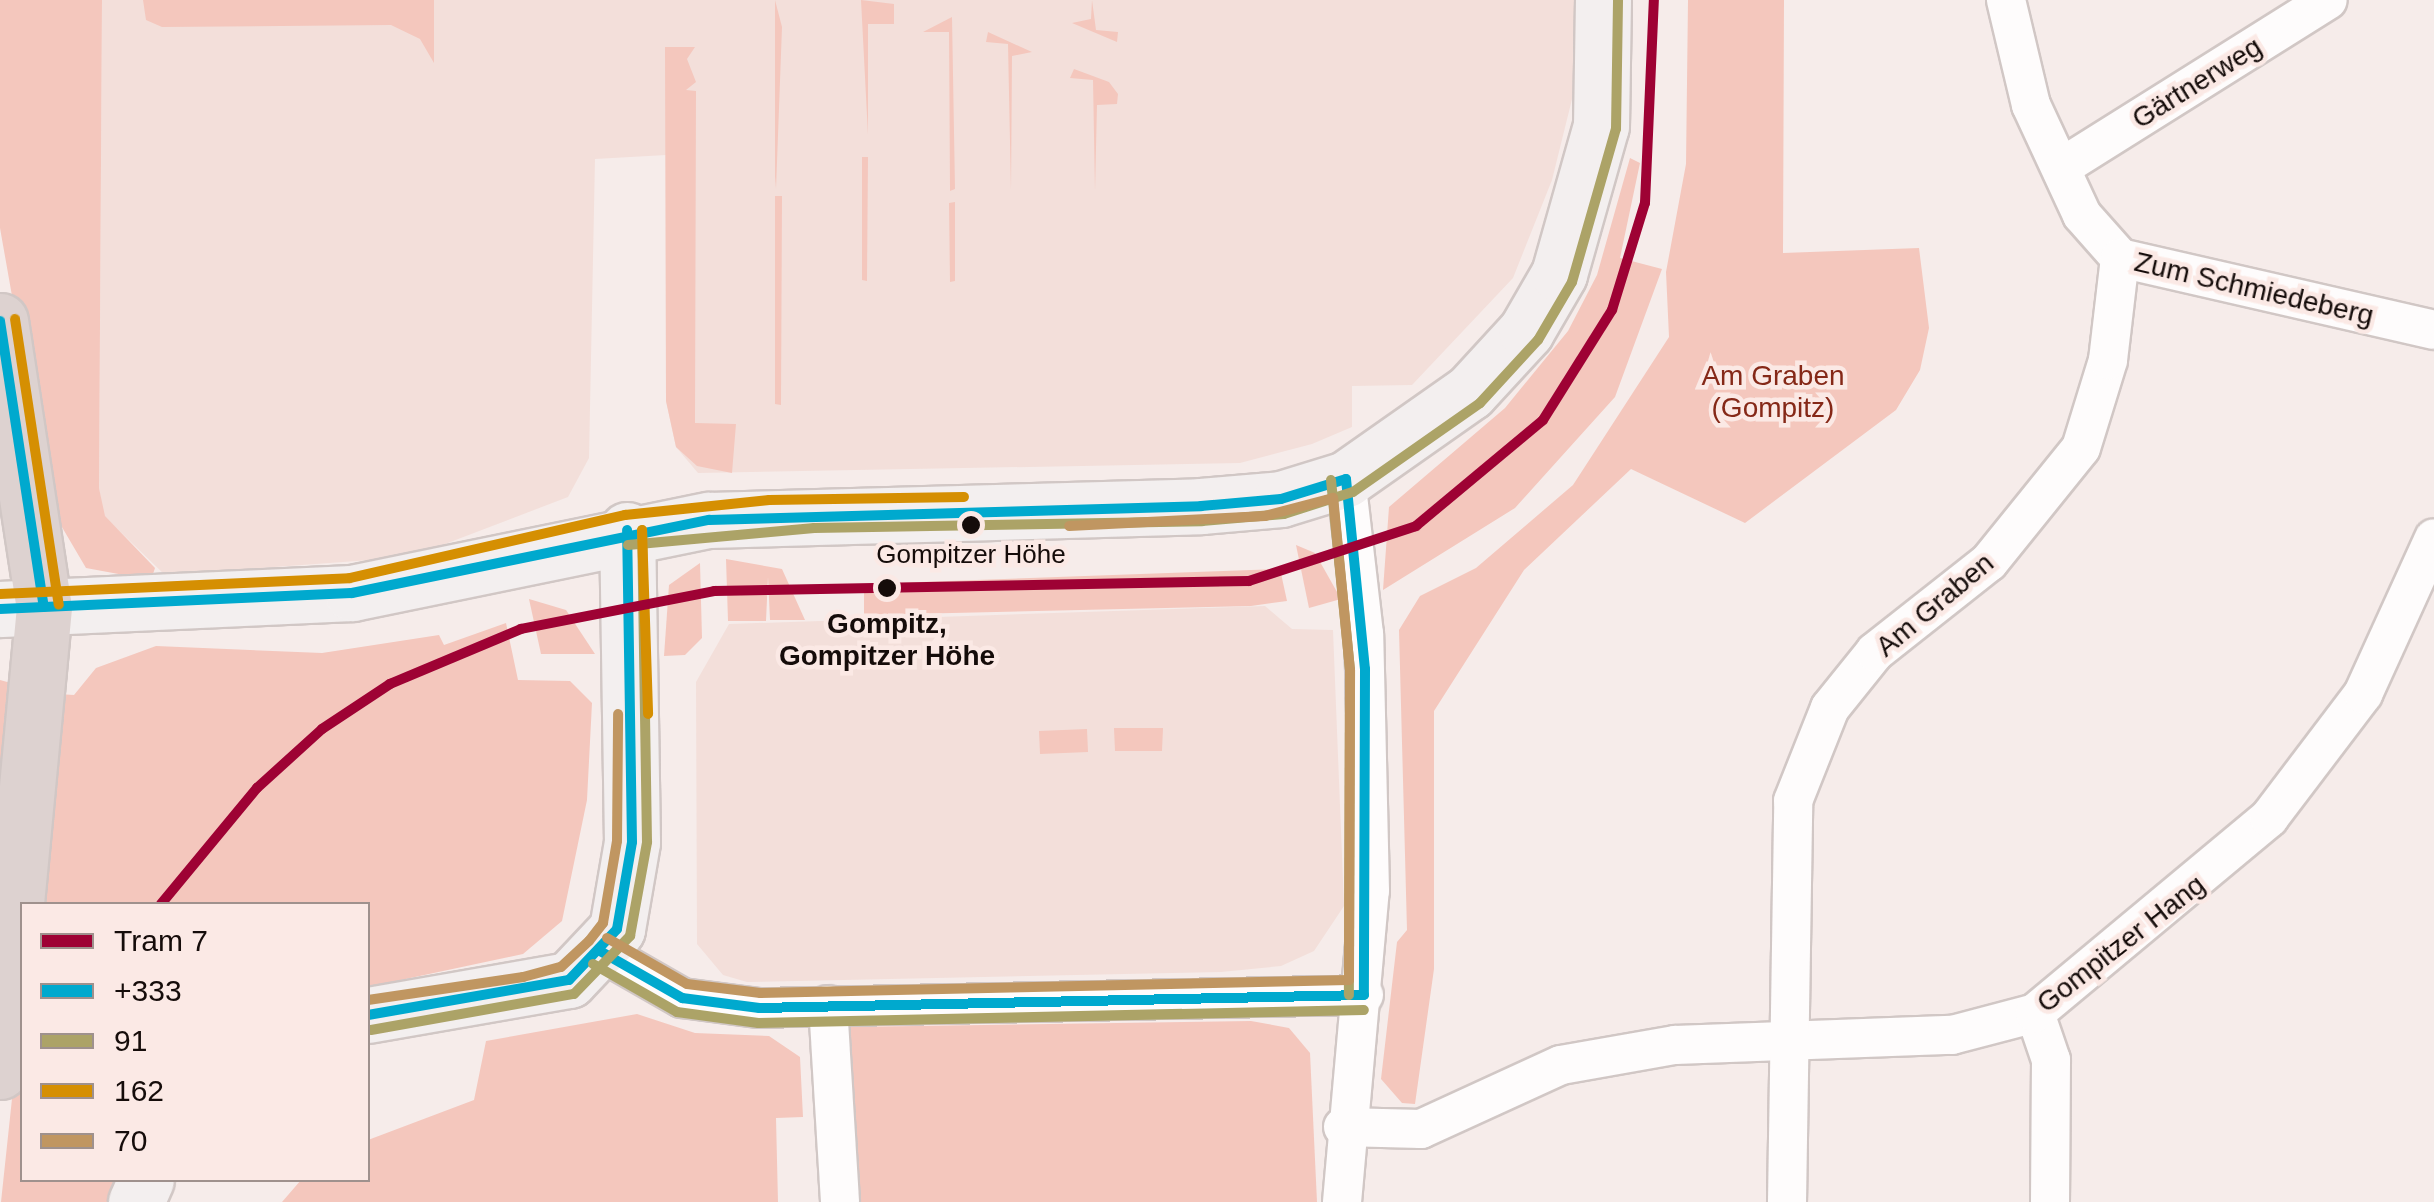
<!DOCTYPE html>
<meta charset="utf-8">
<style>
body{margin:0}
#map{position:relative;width:2434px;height:1202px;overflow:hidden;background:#f6ecea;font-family:Helvetica,sans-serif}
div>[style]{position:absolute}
.built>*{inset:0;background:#f3dfda}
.green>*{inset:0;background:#f4c7bd}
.roads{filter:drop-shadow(2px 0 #d1c7c5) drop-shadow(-2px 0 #d1c7c5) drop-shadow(0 2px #d1c7c5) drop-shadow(0 -2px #d1c7c5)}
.street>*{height:38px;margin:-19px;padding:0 19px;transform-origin:19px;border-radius:19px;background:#fefcfc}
.secondary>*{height:55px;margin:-27.5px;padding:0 27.5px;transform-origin:27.5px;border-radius:27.5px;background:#f3efef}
.highway>*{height:55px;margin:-27.5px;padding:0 27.5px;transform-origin:27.5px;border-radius:27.5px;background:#ddd2d0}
.bus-1>*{height:10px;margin:-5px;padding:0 5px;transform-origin:5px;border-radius:5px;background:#00a9ce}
.bus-2>*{height:10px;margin:-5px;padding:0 5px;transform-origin:5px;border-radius:5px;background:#aca367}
.bus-3>*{height:10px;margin:-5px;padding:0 5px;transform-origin:5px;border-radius:5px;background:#d58f02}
.bus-4>*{height:10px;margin:-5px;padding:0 5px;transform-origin:5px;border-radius:5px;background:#c09661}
.tram-1>*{height:10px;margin:-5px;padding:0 5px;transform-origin:5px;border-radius:5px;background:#9e0234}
.dots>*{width:28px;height:28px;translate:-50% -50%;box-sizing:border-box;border:5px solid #fbe9e5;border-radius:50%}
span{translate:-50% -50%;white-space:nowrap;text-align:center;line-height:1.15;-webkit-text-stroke:9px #fbe9e5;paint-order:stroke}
.bus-label{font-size:26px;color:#150c0a}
.street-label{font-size:28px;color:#150c0a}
.park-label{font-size:28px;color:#852817}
.stop-label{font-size:28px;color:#150c0a;font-weight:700}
.legend{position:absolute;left:20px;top:902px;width:350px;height:280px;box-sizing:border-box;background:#fbe9e5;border:2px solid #9f918d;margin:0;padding:12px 18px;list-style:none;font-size:30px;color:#150c0a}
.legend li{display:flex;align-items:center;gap:20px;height:50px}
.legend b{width:50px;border:2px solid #9f918d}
</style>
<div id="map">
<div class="built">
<i style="clip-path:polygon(102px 0,1581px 0,1576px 83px,1552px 180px,1513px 278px,1412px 385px,1352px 386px,1352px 427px,1312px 444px,1240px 463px,698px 473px,676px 447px,666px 401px,666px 155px,595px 159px,589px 458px,568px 497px,411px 557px,165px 575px,104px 516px,99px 488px)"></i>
<i style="clip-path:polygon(1265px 606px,1292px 629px,1333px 630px,1344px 906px,1314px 951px,1281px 966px,1221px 972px,747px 982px,723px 975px,697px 944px,696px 682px,729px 624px)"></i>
</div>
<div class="green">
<i style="clip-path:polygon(0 0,102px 0,99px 488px,105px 516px,155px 568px,151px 580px,86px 568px,49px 505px,0 228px)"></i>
<i style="clip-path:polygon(143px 0,434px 0,434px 63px,420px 39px,391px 25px,162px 27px,146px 20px)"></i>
<i style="clip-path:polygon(775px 0,782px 27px,776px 189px,775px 176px)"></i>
<i style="clip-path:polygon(861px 0,894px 4px,894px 24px,868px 24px,868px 135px)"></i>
<i style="clip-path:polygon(1092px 0,1096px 30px,1118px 32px,1117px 42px,1072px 23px,1091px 19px)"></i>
<i style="clip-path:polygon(1688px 0,1784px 0,1783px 253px,1919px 248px,1929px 328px,1920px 370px,1896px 410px,1745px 523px,1631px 469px,1524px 570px,1434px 711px,1434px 969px,1415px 1104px,1402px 1103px,1381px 1079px,1397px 942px,1407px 930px,1399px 630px,1420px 596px,1476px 568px,1573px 485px,1669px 337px,1666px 272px,1686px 164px)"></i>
<i style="clip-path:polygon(952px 17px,955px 189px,950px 191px,949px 32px,923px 32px)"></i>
<i style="clip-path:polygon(988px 32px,1032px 52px,1012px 56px,1011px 191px,1008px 44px,986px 42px)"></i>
<i style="clip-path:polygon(665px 47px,695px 47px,687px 59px,696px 82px,686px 90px,696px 91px,695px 423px,736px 424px,732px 473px,697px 466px,676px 447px,666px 401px)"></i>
<i style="clip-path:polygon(1074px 69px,1109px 82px,1118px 94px,1117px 104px,1097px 105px,1095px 191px,1093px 80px,1070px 78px)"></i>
<i style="clip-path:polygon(862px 157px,868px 157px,867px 281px,862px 280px)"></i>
<i style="clip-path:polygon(1630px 158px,1640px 163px,1620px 258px,1662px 269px,1615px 397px,1515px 508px,1383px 590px,1389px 507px,1505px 408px,1568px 331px,1597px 275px)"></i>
<i style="clip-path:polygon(775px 196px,782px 196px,781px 405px,775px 404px)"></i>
<i style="clip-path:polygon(955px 202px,955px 281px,950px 282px,949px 203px)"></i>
<i style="clip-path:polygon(1296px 545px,1315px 553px,1341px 599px,1309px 608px)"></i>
<i style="clip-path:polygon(726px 559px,782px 569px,805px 620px,770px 620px,768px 577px,766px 621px,728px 621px)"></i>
<i style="clip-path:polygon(700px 563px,702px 638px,685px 655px,664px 656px,669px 585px)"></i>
<i style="clip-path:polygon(1280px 569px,1287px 601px,1251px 606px,864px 615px,864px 584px)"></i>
<i style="clip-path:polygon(529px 599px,566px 610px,595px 654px,541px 654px)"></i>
<i style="clip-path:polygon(506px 623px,518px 680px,570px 681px,592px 703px,587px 800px,562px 921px,523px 954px,368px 987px,368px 904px,33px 904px,58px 694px,74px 695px,96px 668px,156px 646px,322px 653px,439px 635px,444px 645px)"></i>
<i style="clip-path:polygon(0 680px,18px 685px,0 893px)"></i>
<i style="clip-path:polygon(1114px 728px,1163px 728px,1162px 751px,1115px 751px)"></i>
<i style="clip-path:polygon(1087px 729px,1088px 752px,1040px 754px,1039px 731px)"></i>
<i style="clip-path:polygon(22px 1005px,22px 1180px,114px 1180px,107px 1202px,1px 1202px)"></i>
<i style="clip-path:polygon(637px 1014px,695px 1033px,769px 1036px,800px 1057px,803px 1117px,776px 1118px,778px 1202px,282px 1202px,301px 1180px,368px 1180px,368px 1140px,474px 1100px,486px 1041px)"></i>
<i style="clip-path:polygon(1251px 1021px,1289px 1028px,1310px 1053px,1317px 1202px,851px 1202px,848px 1027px)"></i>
</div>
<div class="roads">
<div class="street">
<i style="left:2006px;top:0;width:108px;rotate:76.6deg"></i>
<i style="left:2031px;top:105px;width:121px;rotate:65.1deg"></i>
<i style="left:2082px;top:215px;width:57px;rotate:48.5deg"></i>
<i style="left:2120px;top:258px;width:322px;rotate:12.9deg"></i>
<i style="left:2065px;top:165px;width:310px;rotate:-32.1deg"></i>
<i style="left:600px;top:951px;width:95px;rotate:29.8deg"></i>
<i style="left:682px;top:998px;width:78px;rotate:7.4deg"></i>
<i style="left:759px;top:1008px;width:605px;rotate:-1.23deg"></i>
<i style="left:828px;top:1005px;width:197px;rotate:86.5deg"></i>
<i style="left:2035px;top:1013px;width:50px;rotate:71.2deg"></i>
<i style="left:2051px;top:1060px;width:142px;rotate:90.4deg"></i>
<i style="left:1343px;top:1127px;width:78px;rotate:1.5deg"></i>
<i style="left:1421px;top:1129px;width:154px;rotate:-24.6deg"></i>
<i style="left:1561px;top:1065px;width:116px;rotate:-10deg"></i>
<i style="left:1675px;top:1045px;width:277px;rotate:-2.1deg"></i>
<i style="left:1952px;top:1035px;width:86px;rotate:-14.8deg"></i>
<i style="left:2035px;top:1013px;width:305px;rotate:-39.8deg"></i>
<i style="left:2269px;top:818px;width:156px;rotate:-52.8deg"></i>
<i style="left:2363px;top:694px;width:171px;rotate:-65.5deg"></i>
<i style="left:1342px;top:1202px;width:312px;rotate:-84.9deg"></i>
<i style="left:1370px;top:891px;width:257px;rotate:-91.3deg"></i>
<i style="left:1364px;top:634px;width:156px;rotate:-96.6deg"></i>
<i style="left:1787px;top:1202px;width:401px;rotate:-89.1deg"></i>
<i style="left:1793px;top:801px;width:100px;rotate:-68.3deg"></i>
<i style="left:1830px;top:708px;width:72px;rotate:-51.2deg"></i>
<i style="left:1875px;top:652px;width:145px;rotate:-38.3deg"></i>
<i style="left:1989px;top:562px;width:146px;rotate:-51.1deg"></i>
<i style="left:2081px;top:448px;width:92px;rotate:-72.9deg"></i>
<i style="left:2108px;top:360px;width:103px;rotate:-83.3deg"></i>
</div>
<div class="secondary">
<i style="left:0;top:609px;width:352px;rotate:-2.6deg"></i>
<i style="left:352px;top:593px;width:364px;rotate:-11.6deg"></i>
<i style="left:709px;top:520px;width:492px;rotate:-1.6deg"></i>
<i style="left:1201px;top:506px;width:80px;rotate:-5deg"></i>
<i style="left:1281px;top:499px;width:68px;rotate:-17.1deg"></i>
<i style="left:1346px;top:479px;width:151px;rotate:-35.1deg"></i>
<i style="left:1470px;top:392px;width:83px;rotate:-47.4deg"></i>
<i style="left:1526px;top:331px;width:66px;rotate:-59.9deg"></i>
<i style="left:1559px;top:274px;width:154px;rotate:-74.2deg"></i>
<i style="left:1601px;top:126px;width:126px;rotate:-89.1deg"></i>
<i style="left:368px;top:1015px;width:204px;rotate:-9.9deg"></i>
<i style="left:569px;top:980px;width:70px;rotate:-46.7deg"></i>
<i style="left:617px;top:929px;width:88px;rotate:-80.2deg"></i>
<i style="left:632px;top:842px;width:312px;rotate:-90.9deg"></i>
<i style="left:136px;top:1202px;width:24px;rotate:-66deg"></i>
</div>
<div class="highway">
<i style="left:0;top:321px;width:289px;rotate:81.3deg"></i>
<i style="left:44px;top:607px;width:466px;rotate:95.4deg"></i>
</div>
</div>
<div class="bus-1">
<i style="left:0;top:321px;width:289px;rotate:81.3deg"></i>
<i style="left:1346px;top:479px;width:191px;rotate:84.3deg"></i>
<i style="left:1365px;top:669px;width:326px;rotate:90.2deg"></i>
<i style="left:0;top:609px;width:352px;rotate:-2.6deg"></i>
<i style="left:352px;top:593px;width:364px;rotate:-11.6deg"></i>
<i style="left:709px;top:520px;width:492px;rotate:-1.6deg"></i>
<i style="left:1201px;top:506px;width:80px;rotate:-5deg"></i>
<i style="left:1281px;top:499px;width:68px;rotate:-17.1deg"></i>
<i style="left:600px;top:951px;width:95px;rotate:29.8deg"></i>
<i style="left:682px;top:998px;width:78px;rotate:7.4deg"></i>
<i style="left:759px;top:1008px;width:605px;rotate:-1.23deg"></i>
<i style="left:368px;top:1015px;width:204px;rotate:-9.9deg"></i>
<i style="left:569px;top:980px;width:70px;rotate:-46.7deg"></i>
<i style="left:617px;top:929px;width:88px;rotate:-80.2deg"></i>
<i style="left:632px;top:842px;width:312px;rotate:-90.9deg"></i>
</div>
<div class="bus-2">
<i style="left:1331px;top:480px;width:191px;rotate:84.3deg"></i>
<i style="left:1350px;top:670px;width:325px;rotate:90.2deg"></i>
<i style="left:628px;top:545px;width:187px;rotate:-5.2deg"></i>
<i style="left:814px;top:528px;width:388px;rotate:-1deg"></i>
<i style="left:1202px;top:521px;width:82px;rotate:-4.9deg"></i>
<i style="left:1284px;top:514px;width:72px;rotate:-17.7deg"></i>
<i style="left:1353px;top:492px;width:155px;rotate:-35deg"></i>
<i style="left:1480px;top:403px;width:86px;rotate:-47.4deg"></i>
<i style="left:1538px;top:340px;width:67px;rotate:-59.6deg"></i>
<i style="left:1572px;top:282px;width:159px;rotate:-74deg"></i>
<i style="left:1616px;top:129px;width:129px;rotate:-89.1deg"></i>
<i style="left:593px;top:964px;width:97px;rotate:29.7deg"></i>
<i style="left:677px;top:1012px;width:82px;rotate:7.7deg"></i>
<i style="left:758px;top:1023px;width:606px;rotate:-1.23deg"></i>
<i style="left:371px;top:1030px;width:206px;rotate:-10.1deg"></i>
<i style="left:574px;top:994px;width:81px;rotate:-46deg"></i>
<i style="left:630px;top:936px;width:96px;rotate:-79.7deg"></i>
<i style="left:647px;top:842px;width:312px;rotate:-90.9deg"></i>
</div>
<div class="bus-3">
<i style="left:15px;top:319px;width:289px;rotate:81.3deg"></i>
<i style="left:642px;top:530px;width:184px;rotate:88.1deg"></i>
<i style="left:0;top:594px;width:350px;rotate:-2.6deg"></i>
<i style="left:350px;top:578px;width:282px;rotate:-12.9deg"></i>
<i style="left:625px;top:515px;width:145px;rotate:-5.9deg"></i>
<i style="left:769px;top:500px;width:195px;rotate:-0.9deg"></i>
</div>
<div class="bus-4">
<i style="left:607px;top:938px;width:92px;rotate:29.9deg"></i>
<i style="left:687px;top:984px;width:74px;rotate:7deg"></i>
<i style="left:760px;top:993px;width:589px;rotate:-1.26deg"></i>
<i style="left:1349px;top:980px;width:310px;rotate:-89.8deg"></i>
<i style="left:1350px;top:670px;width:173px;rotate:-95.6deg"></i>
<i style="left:1333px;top:498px;width:70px;rotate:165.2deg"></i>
<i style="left:1265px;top:516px;width:196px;rotate:177.1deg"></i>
<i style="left:368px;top:1000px;width:157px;rotate:-8.4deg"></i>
<i style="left:523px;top:977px;width:39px;rotate:-15deg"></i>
<i style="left:561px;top:967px;width:38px;rotate:-43deg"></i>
<i style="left:589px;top:941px;width:23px;rotate:-52deg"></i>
<i style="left:603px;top:923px;width:83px;rotate:-80.3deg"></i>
<i style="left:617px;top:841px;width:127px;rotate:-89.5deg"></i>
</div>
<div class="tram-1">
<i style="left:161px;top:904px;width:151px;rotate:-50.4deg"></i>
<i style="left:257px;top:788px;width:88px;rotate:-42.2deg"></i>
<i style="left:322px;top:729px;width:82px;rotate:-33.5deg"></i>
<i style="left:390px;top:684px;width:142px;rotate:-22.8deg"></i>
<i style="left:521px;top:629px;width:197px;rotate:-11.1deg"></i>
<i style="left:714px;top:591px;width:535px;rotate:-1.07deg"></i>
<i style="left:1249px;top:581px;width:176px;rotate:-18.2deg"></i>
<i style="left:1416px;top:526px;width:165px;rotate:-39.8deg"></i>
<i style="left:1543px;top:420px;width:130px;rotate:-57.9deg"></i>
<i style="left:1612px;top:310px;width:112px;rotate:-72.9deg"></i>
<i style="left:1645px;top:203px;width:203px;rotate:-87.5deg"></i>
</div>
<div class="dots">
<i style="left:971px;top:525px;background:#150c0a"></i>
<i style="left:887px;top:588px;background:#150c0a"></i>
</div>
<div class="bus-label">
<span style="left:971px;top:555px">Gompitzer Höhe</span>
</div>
<div class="street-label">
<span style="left:2197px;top:83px;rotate:-32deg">Gärtnerweg</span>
<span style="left:2254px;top:289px;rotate:13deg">Zum Schmiedeberg</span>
<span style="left:1935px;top:605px;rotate:-40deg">Am Graben</span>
<span style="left:2121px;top:944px;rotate:-38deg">Gompitzer Hang</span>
</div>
<div class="park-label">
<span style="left:1773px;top:392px">Am Graben<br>(Gompitz)</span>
</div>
<div class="stop-label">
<span style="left:887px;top:640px">Gompitz,<br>Gompitzer Höhe</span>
</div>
<ul class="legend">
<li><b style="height:12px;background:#9e0234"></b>Tram 7</li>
<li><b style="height:12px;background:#00a9ce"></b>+333</li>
<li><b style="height:12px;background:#aca367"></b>91</li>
<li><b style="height:12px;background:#d58f02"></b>162</li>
<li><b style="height:12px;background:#c09661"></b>70</li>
</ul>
</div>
